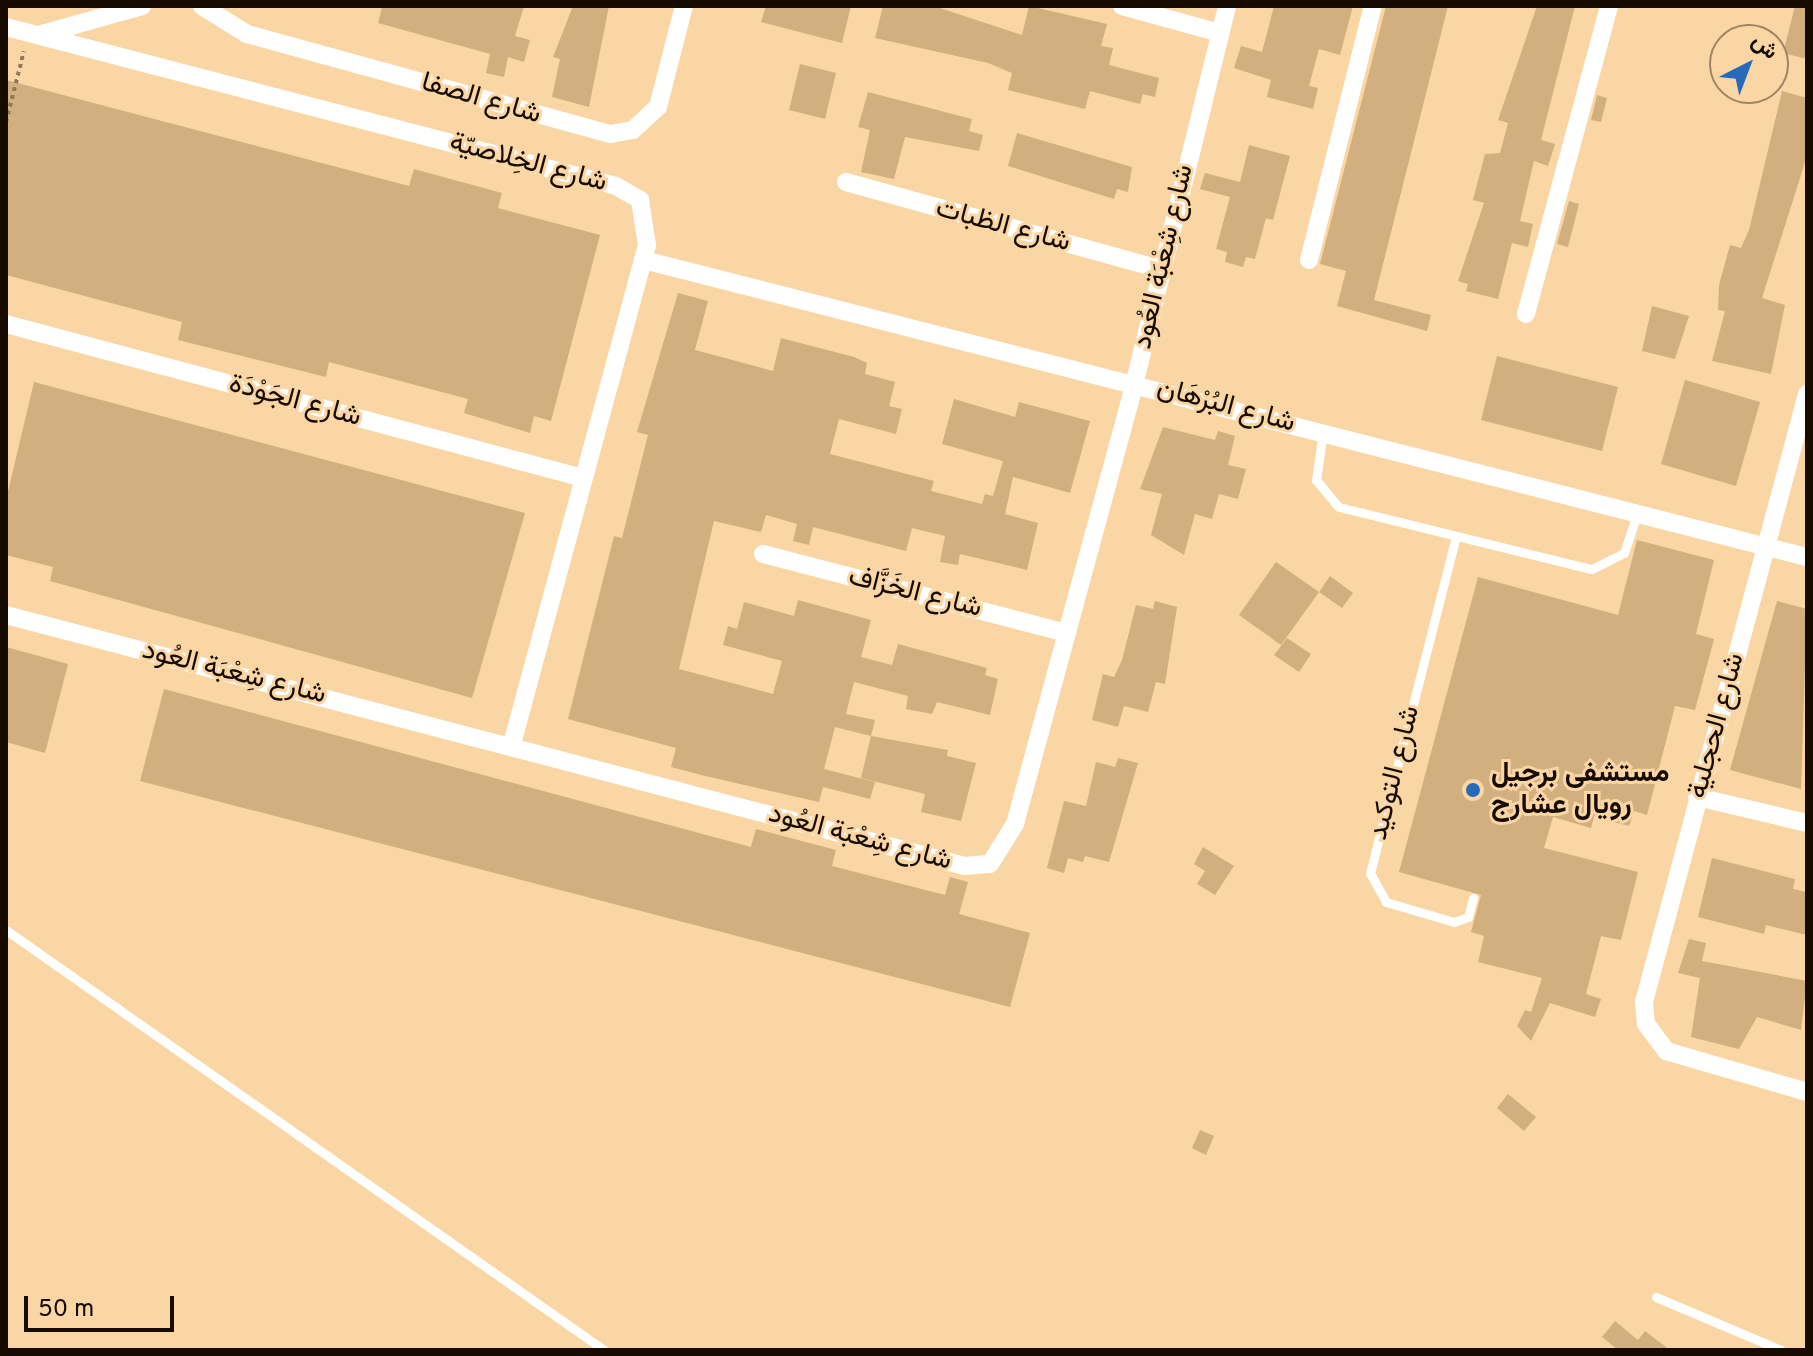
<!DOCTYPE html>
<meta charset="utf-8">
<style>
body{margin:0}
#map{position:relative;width:1813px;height:1356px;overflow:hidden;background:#f9d6a4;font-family:Overpass,Vazirmatn,sans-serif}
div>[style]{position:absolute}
.building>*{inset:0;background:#d1af7f}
.path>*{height:4px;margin-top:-2px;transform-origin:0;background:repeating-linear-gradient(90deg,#907858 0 4px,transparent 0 8px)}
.lane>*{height:9px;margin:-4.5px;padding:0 4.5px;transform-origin:4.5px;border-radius:4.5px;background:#fff}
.street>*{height:18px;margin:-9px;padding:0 9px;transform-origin:9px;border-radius:9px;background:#fff}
.dots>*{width:22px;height:22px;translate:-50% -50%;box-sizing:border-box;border:4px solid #f9d6a4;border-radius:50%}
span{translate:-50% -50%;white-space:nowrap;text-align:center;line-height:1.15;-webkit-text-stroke:6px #f9d6a4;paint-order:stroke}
.street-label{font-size:28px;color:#170b00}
.poi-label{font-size:28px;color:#170b00;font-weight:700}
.left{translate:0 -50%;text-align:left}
.frame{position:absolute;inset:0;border:8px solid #170b00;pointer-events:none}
.north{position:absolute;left:1709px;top:24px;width:80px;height:80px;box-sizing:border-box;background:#f9d6a4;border:2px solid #9f8562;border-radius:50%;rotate:42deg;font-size:22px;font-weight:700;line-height:32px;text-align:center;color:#170b00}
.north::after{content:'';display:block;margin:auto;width:28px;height:36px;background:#276abb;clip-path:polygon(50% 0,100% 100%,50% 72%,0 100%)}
.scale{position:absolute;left:24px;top:1296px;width:150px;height:36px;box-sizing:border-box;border:4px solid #170b00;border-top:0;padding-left:10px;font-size:24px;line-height:28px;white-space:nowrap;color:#170b00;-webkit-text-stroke:6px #f9d6a4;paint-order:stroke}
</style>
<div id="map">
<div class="building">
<i style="clip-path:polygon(400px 6px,524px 6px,515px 36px,530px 40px,524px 62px,508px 57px,504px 77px,486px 73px,490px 54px,378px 23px,382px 7px)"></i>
<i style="clip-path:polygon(573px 6px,609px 6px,589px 107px,552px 97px,560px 59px,553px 57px)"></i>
<i style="clip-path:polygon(766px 6px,851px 6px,842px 43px,761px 22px)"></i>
<i style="clip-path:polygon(883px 6px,934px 6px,1022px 35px,1029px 6px,1107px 24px,1101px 46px,1113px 48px,1109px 65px,1159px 78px,1155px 97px,1143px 94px,1140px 104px,1090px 91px,1085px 109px,1008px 90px,1012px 73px,988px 63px,875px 38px)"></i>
<i style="clip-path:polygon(1274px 6px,1353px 6px,1340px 55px,1319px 49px,1309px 86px,1318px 88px,1313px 109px,1267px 97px,1271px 80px,1234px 68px,1241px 46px,1262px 52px)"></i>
<i style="clip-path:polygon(1386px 6px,1448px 6px,1374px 300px,1431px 315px,1427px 331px,1337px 306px,1346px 271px,1320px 264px)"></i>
<i style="clip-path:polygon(1537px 6px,1575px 6px,1541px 140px,1555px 144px,1548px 166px,1534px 161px,1520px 221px,1533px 224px,1528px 247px,1512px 243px,1498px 299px,1466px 291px,1468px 284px,1458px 281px,1484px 203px,1473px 200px,1485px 154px,1500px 153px,1508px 123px,1498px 120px)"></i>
<i style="clip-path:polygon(1795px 6px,1807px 6px,1807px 59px,1783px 53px)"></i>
<i style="clip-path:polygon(800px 64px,836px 73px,825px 119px,789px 110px)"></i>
<i style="clip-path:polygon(6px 80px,409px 186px,414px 169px,502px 193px,498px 208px,600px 235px,551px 421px,534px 416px,530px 433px,464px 413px,468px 399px,329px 362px,326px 377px,178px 340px,182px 322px,6px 275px)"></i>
<i style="clip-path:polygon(1782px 91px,1807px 98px,1807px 156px,1762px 298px,1785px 305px,1771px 374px,1712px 361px,1725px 311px,1718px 310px,1719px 285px,1730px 245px,1741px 248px,1749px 230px)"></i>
<i style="clip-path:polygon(868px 92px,972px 119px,969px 131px,983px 135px,979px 151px,905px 137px,894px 179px,861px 172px,870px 130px,858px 127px)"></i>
<i style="clip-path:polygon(1597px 95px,1607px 98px,1601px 122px,1591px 120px)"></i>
<i style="clip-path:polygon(1017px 133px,1132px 167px,1128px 192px,1117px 189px,1114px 199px,1008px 166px)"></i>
<i style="clip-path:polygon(1249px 145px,1290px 156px,1273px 220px,1266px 218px,1255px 259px,1246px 257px,1243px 267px,1225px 262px,1227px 252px,1216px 249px,1230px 197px,1200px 189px,1205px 173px,1240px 182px)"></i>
<i style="clip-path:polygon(1569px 201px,1579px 204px,1568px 247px,1557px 244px)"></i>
<i style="clip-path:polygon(678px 293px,708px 301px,695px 350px,773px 371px,781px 338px,854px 357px,867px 363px,865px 374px,895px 382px,889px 406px,902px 409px,896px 434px,839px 419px,830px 454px,934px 481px,931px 491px,982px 504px,985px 494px,993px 496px,1003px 461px,942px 444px,954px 399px,1015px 417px,1019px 402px,1090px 421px,1070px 493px,1013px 477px,1005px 514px,1038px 523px,1027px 570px,960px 554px,958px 565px,940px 562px,945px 536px,912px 528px,906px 551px,813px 527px,809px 545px,793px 541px,797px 524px,766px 515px,761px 532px,714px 521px,679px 669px,773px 694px,782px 661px,723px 645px,728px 626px,737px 629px,744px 602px,794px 616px,798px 600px,871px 620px,861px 657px,892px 665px,898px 644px,987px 668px,985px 675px,998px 679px,990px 715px,937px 702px,932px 714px,906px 709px,908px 696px,854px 682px,846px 714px,875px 720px,871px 736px,835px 727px,824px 769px,875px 782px,870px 799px,823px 787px,819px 802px,701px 775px,671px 767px,676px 748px,568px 719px,614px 536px,622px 538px,648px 435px,637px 432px)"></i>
<i style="clip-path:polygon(1652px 306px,1689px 316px,1675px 359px,1642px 351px)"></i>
<i style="clip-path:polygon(1497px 356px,1618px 387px,1602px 451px,1481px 420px)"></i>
<i style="clip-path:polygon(1685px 380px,1760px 402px,1736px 486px,1661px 464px)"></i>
<i style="clip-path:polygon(34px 382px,525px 513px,472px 698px,50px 581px,53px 567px,6px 555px,6px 500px)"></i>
<i style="clip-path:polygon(1163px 427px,1215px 440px,1218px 431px,1235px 436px,1228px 465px,1246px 469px,1238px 499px,1219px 494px,1212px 519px,1195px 514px,1184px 555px,1151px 535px,1162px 494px,1140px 489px)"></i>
<i style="clip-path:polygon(1637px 540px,1714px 560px,1696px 634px,1714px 639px,1695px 710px,1675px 706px,1647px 815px,1634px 811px,1629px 826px,1594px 817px,1591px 828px,1553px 817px,1544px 848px,1638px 872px,1621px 940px,1601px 936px,1586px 994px,1601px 999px,1595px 1017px,1550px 1003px,1531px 1041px,1517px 1026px,1525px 1010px,1531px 1012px,1542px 978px,1478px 962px,1484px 936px,1471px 932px,1481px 895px,1399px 872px,1478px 577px,1618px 615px)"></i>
<i style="clip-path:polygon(1276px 562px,1319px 592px,1281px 645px,1239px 615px)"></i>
<i style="clip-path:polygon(1330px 576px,1353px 593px,1342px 608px,1319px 592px)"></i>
<i style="clip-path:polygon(1155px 601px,1177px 607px,1165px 684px,1156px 682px,1148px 712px,1124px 706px,1118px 727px,1092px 720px,1103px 674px,1114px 677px,1122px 660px,1136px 605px,1153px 609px)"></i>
<i style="clip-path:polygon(1777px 601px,1807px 609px,1801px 789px,1730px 770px)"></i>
<i style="clip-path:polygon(1287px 638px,1311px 654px,1299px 672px,1274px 655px)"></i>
<i style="clip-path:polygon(6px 647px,68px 664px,45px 753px,6px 742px)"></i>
<i style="clip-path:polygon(164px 689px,751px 847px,756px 829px,836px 850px,832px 866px,945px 895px,950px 877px,968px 882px,959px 914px,1030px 933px,1010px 1007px,140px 781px)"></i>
<i style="clip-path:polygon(871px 736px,948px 750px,947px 756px,976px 763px,961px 821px,921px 812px,925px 794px,861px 778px)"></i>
<i style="clip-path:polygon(1118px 758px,1138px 763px,1109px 862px,1085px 856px,1083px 862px,1068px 858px,1064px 873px,1047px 868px,1064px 801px,1086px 806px,1096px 762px,1115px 767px)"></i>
<i style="clip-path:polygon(1203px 847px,1234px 866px,1215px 895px,1197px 884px,1205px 871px,1194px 864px)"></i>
<i style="clip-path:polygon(1712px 858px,1795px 879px,1793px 889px,1807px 892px,1807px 935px,1766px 925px,1764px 934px,1698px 917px)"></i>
<i style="clip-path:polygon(1689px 939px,1706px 943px,1702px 961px,1807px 981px,1801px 1030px,1757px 1017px,1739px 1049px,1691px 1037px,1700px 978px,1678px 973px)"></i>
<i style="clip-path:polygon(1508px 1094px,1536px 1117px,1524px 1131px,1497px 1108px)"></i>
<i style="clip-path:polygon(1200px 1130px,1214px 1136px,1206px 1155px,1192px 1148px)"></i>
<i style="clip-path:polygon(1615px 1321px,1638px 1340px,1645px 1331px,1670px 1350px,1618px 1350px,1602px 1337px)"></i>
</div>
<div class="path">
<i style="left:6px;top:122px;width:73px;rotate:-75.8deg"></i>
</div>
<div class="lane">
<i style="left:1323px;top:432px;width:49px;rotate:98.3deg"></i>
<i style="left:1316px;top:480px;width:35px;rotate:50deg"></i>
<i style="left:1339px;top:507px;width:260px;rotate:13.8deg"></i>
<i style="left:1592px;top:569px;width:36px;rotate:-27deg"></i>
<i style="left:1624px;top:553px;width:41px;rotate:-71.6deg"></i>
<i style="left:1456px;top:536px;width:348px;rotate:104.3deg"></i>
<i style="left:1370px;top:873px;width:33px;rotate:61deg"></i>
<i style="left:1386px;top:902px;width:71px;rotate:16.4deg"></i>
<i style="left:1454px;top:922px;width:15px;rotate:-20deg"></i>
<i style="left:1468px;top:917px;width:20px;rotate:-75deg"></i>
<i style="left:6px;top:930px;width:731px;rotate:35.08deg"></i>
<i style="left:1656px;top:1297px;width:136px;rotate:23deg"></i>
</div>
<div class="street">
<i style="left:202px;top:6px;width:53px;rotate:31.9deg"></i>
<i style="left:247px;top:34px;width:377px;rotate:15.4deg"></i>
<i style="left:610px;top:134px;width:23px;rotate:-10deg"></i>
<i style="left:633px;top:130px;width:34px;rotate:-43deg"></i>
<i style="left:658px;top:107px;width:104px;rotate:-75.6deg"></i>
<i style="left:1122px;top:6px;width:102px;rotate:15.4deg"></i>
<i style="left:6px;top:27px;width:630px;rotate:14.61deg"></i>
<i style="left:616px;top:186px;width:28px;rotate:30deg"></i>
<i style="left:640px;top:200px;width:46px;rotate:81.2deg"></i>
<i style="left:647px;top:245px;width:517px;rotate:105.14deg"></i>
<i style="left:42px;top:34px;width:104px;rotate:-15.6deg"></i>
<i style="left:846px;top:182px;width:326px;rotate:15.5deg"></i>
<i style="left:644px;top:260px;width:1200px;rotate:14.33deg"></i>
<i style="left:1309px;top:260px;width:262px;rotate:-75.9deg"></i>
<i style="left:1526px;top:314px;width:319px;rotate:-74.9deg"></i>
<i style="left:6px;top:324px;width:597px;rotate:14.94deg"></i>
<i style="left:1807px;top:394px;width:629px;rotate:105.01deg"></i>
<i style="left:1644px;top:1002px;width:22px;rotate:85deg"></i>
<i style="left:1646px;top:1024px;width:34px;rotate:53deg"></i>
<i style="left:1666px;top:1051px;width:147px;rotate:16.2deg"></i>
<i style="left:763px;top:554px;width:314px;rotate:14.6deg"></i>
<i style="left:6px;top:615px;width:991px;rotate:14.67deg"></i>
<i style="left:965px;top:866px;width:25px;rotate:-5deg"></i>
<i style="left:990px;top:864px;width:47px;rotate:-58deg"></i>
<i style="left:1015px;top:824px;width:459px;rotate:-74.8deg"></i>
<i style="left:1135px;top:381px;width:386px;rotate:-76.2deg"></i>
<i style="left:1697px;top:797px;width:113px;rotate:13.3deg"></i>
</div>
<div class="dots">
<i style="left:1473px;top:790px;background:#276abb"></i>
</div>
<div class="street-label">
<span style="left:481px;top:99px;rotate:16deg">شارع الصفا</span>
<span style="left:528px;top:163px;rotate:15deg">شارع الخِلاصيّة</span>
<span style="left:1003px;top:226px;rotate:15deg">شارع الظبات</span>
<span style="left:1164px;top:257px;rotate:-77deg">شارع شِعْبَة العُود</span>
<span style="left:295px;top:401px;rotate:15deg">شارع الجَوْدَة</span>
<span style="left:1226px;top:406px;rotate:15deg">شارع البُرْهَان</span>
<span style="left:915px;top:593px;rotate:14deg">شارع الخَزَّاف</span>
<span style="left:234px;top:673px;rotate:14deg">شارع شِعْبَة العُود</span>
<span style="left:1717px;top:726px;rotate:-75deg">شارع الحجلية</span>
<span style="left:1395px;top:773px;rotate:-76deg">شارع التوكيد</span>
<span style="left:860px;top:838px;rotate:15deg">شارع شِعْبَة العُود</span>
</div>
<div class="poi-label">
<span class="left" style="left:1491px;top:790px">مستشفى برجيل<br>رويال عشارج</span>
</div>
<div class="frame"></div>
<div class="north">ش</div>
<div class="scale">50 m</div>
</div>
